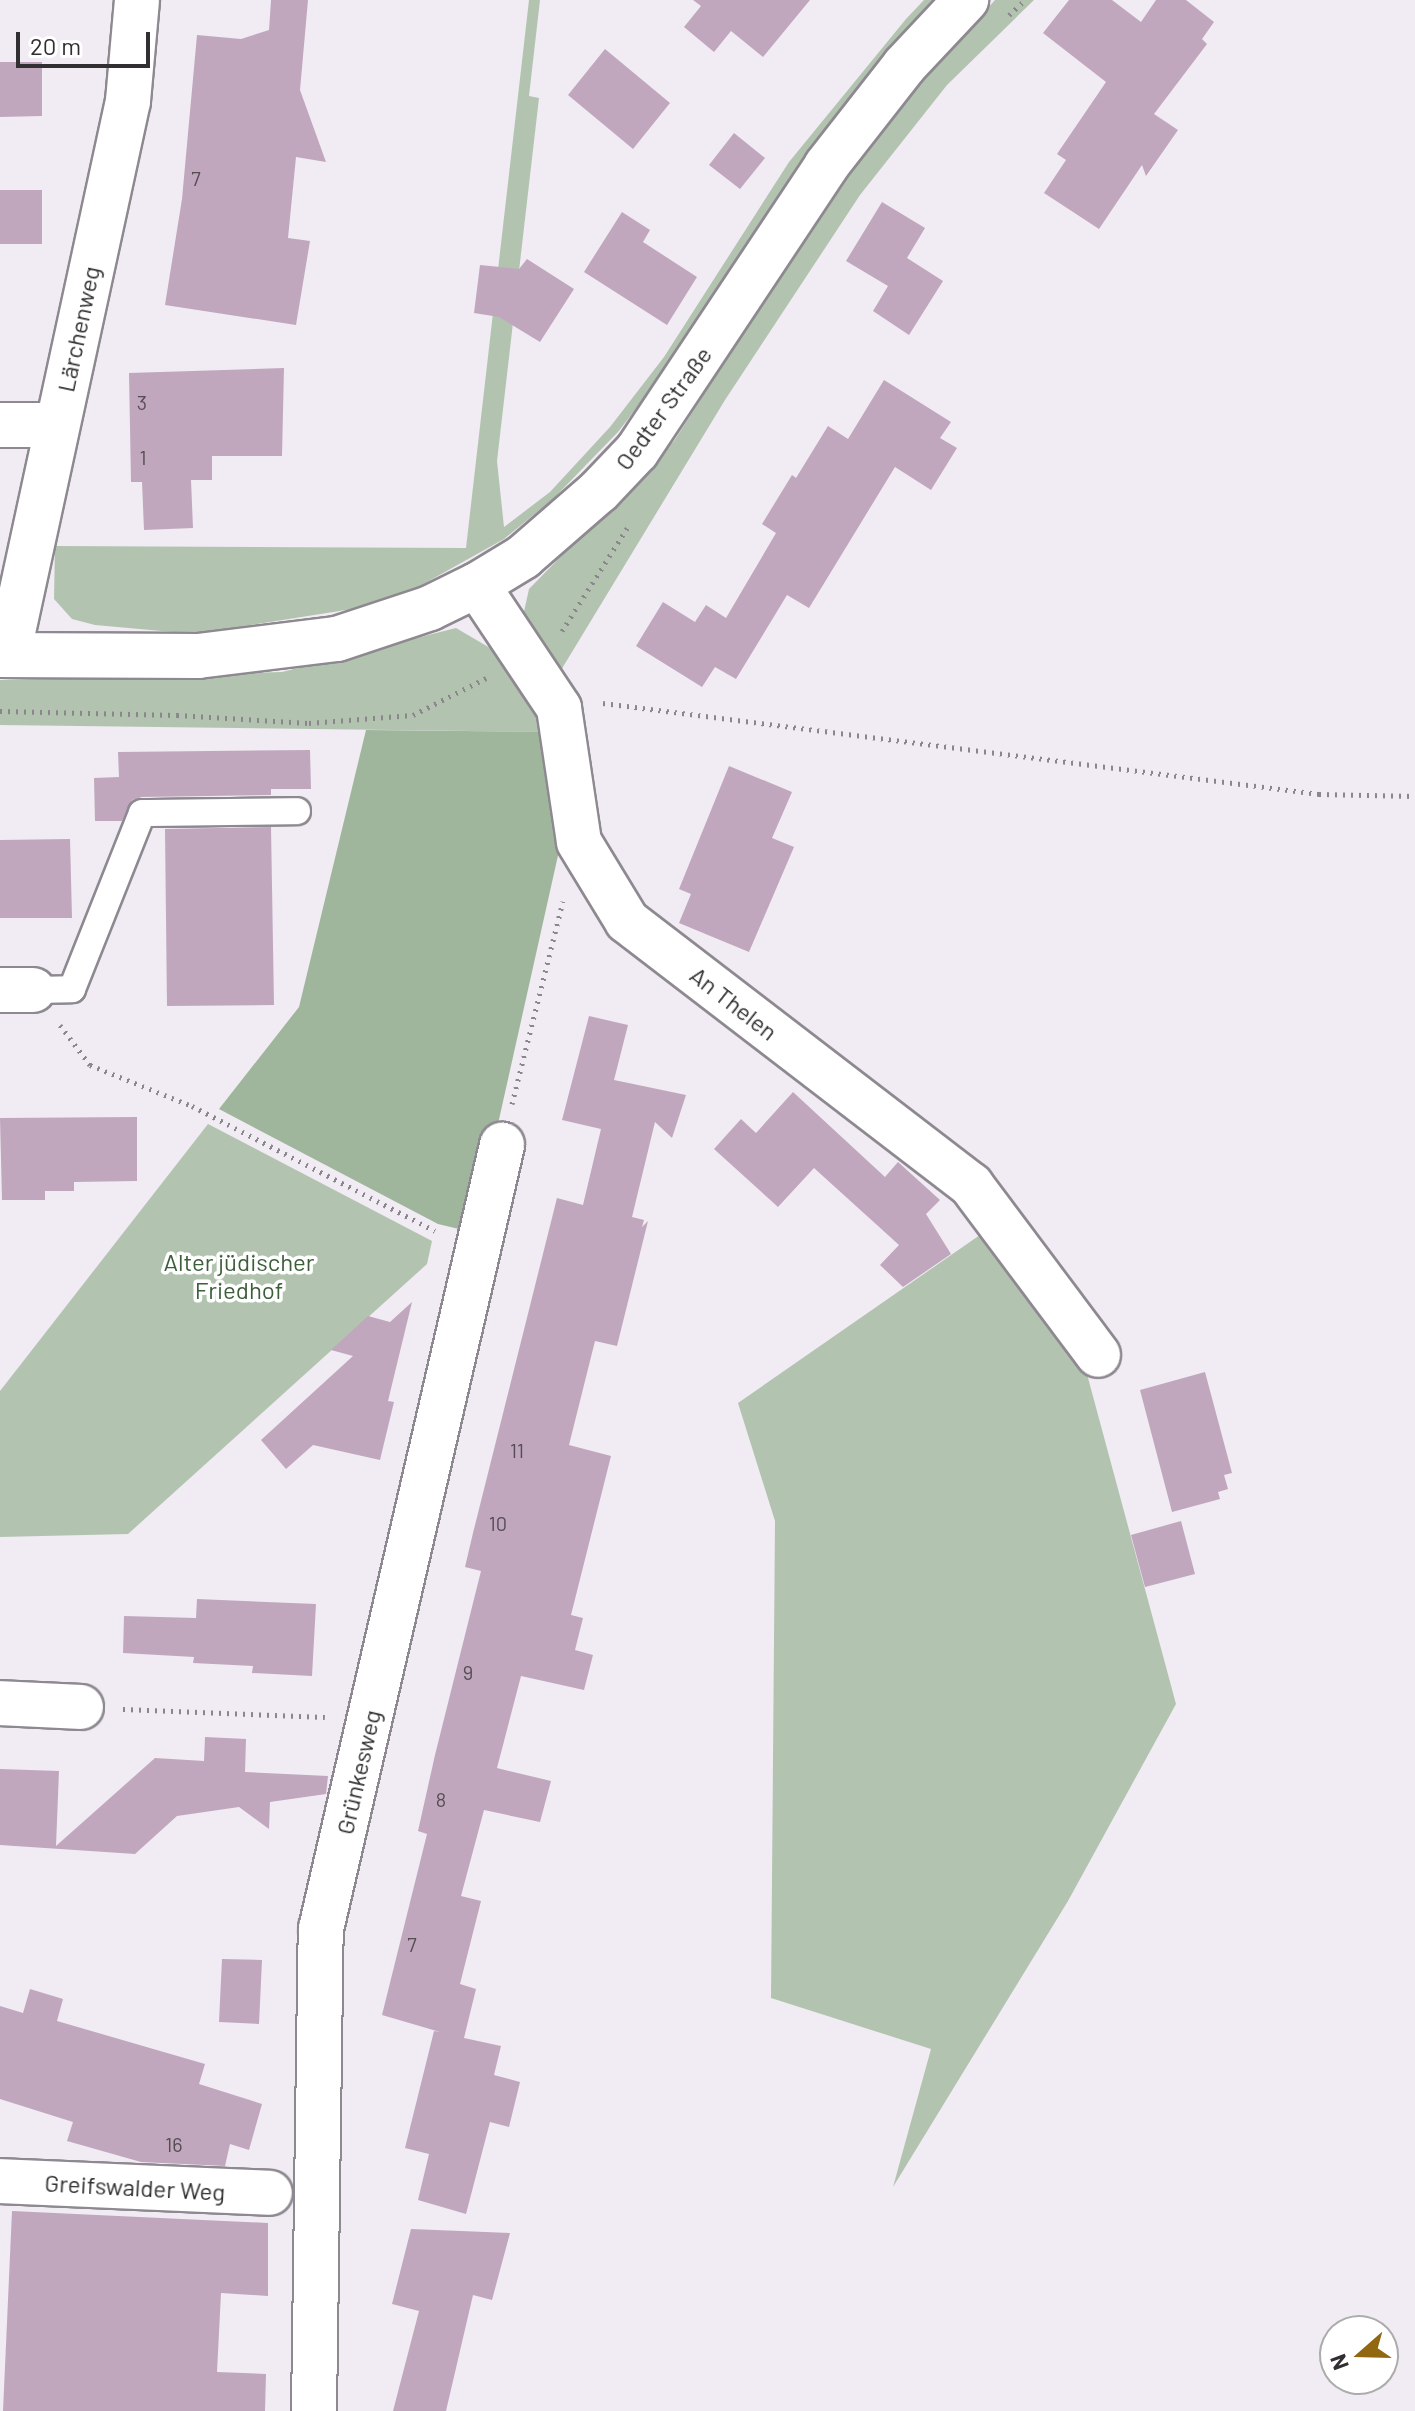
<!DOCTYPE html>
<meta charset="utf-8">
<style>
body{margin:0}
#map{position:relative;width:1415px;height:2411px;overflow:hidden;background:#f1ebf3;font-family:Barlow,sans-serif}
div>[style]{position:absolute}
.green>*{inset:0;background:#b2c4b0}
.forest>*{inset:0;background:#9fb69d}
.building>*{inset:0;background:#c0a7be}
.path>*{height:5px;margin-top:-2.5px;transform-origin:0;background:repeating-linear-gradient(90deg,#8a868b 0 2px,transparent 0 8px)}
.roads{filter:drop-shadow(2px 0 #8e8990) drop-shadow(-2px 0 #8e8990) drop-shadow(0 2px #8e8990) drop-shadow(0 -2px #8e8990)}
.lane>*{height:26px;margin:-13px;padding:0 13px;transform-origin:13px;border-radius:13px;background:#fff}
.street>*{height:44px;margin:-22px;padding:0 22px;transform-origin:22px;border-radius:22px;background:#fff}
.secondary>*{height:44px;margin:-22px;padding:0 22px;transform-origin:22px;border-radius:22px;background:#fff}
span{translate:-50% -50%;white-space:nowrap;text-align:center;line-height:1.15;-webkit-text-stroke:7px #fff;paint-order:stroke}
.number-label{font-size:20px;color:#554d54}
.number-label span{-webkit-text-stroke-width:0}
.street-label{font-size:24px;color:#312f31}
.park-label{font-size:24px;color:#3c5f39}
.north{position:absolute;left:1319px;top:2315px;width:80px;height:80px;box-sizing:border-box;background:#fff;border:2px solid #adacad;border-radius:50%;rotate:250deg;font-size:22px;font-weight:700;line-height:32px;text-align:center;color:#312f31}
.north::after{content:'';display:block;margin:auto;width:28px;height:36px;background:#916710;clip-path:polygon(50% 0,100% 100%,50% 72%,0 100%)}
.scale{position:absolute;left:16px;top:32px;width:134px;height:36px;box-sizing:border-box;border:4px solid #312f31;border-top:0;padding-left:10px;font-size:24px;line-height:28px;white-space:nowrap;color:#312f31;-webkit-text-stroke:6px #fff;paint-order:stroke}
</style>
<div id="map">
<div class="green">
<i style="clip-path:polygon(529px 0,540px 0,529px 96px,539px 98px,497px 461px,504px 527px,550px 492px,610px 427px,664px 357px,789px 162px,906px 19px,924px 0,937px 0,855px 93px,792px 175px,671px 363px,618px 432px,553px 499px,504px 539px,409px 592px,352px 609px,195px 634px,95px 625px,72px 619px,54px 599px,55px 546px,466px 548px)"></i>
<i style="clip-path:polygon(995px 0,1034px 0,947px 85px,860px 195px,725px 400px,555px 680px,521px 625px,529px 589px,674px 441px,839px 184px,918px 85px)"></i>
<i style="clip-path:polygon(456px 628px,519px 665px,544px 732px,0 725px,0 680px,282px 672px)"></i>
<i style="clip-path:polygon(208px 1124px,432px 1241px,427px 1264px,128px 1534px,0 1537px,0 1391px)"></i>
<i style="clip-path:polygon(990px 1228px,1084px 1363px,1176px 1704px,1068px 1901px,893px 2187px,931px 2049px,771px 1998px,775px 1521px,738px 1403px)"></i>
</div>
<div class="forest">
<i style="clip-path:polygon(366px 730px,544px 732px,559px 851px,477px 1218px,463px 1230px,438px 1224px,219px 1109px,299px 1007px)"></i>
</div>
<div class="building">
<i style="clip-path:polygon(271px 0,308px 0,300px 90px,326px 162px,296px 157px,288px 238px,310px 241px,296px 325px,165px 305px,182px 199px,197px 35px,241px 39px,269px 30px)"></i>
<i style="clip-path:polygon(693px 0,810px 0,763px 57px,731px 31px,714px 52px,684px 27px,701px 6px)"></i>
<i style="clip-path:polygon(1069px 0,1112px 0,1141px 22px,1156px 0,1186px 0,1214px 22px,1202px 39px,1207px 44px,1154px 114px,1178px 130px,1146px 176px,1142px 165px,1099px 229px,1044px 193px,1066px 160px,1057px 154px,1106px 82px,1043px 33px)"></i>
<i style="clip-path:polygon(605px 49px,670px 103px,633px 149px,568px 95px)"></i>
<i style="clip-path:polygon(0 62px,42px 62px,42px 116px,0 117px)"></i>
<i style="clip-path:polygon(734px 133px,765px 158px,740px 189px,709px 165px)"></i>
<i style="clip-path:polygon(0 190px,42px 190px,42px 244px,0 244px)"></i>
<i style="clip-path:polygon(882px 202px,925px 228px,907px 258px,943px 281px,909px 335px,873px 311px,888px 286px,846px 261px)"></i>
<i style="clip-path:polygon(622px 212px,650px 230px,643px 242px,697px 277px,667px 325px,584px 272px)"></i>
<i style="clip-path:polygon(527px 259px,574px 289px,540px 342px,499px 317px,474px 313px,480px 265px,519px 269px)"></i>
<i style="clip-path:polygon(284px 368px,282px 456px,212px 456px,212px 480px,191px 480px,193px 528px,144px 530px,142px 482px,131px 482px,129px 373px)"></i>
<i style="clip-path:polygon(884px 380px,951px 422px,940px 438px,957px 448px,931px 490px,895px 467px,809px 608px,787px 595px,736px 679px,715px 667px,702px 687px,636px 646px,663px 602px,695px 622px,706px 605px,726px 618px,776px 533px,762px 524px,792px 475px,796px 478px,828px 426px,848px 439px)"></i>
<i style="clip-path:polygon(310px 750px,311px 789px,271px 789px,271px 795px,142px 797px,132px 800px,122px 821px,95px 821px,94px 778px,119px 777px,118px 752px)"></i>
<i style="clip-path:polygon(729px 766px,792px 792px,772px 838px,794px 847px,749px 952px,679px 923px,691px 894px,679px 889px)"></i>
<i style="clip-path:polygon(271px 827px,274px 1005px,167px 1006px,165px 829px)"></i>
<i style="clip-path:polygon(70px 839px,72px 918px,0 918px,0 840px)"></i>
<i style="clip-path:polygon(589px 1016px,628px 1025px,614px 1080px,686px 1095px,672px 1138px,655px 1122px,632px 1217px,644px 1220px,642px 1227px,648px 1221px,617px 1346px,595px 1341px,569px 1445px,611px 1456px,571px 1615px,583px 1618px,575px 1650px,593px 1655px,584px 1690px,521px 1676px,497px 1768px,551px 1781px,540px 1822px,484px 1810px,461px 1896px,481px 1901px,460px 1984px,476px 1989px,464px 2038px,501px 2046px,494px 2075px,520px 2082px,509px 2127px,490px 2122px,466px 2214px,418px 2200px,429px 2154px,405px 2148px,434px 2031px,440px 2032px,382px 2015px,427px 1834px,418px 1831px,435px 1755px,481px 1571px,465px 1567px,473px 1533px,557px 1198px,583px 1205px,601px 1129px,562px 1120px)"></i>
<i style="clip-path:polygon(793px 1092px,885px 1177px,898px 1162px,940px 1200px,926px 1214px,951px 1254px,903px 1287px,880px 1265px,899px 1245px,814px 1168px,778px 1207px,714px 1149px,741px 1119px,756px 1133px)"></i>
<i style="clip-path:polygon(137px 1117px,137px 1181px,74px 1182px,74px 1191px,45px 1191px,45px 1200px,2px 1200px,0 1118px)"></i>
<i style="clip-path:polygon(412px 1302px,388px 1401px,394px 1402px,380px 1460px,313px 1445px,286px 1469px,261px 1440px,353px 1356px,331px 1350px,368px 1316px,390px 1322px)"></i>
<i style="clip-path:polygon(1205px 1372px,1232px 1473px,1224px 1475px,1228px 1489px,1218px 1492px,1220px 1499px,1172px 1512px,1140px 1390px)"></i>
<i style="clip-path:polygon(1181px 1521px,1195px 1574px,1145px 1587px,1131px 1535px)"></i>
<i style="clip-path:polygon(197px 1599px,316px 1604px,312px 1676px,252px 1673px,253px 1666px,193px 1663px,194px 1657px,123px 1653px,124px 1616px,196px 1618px)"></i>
<i style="clip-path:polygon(205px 1737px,246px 1739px,245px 1772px,328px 1776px,326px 1794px,270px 1802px,269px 1829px,239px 1807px,177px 1816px,135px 1854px,0 1845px,0 1769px,59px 1771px,56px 1846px,155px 1758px,204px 1761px)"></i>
<i style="clip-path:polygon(222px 1959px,262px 1960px,259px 2024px,219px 2022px)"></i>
<i style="clip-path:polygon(30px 1989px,63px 1999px,57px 2021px,205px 2064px,199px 2084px,262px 2104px,249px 2150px,230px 2144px,225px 2166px,141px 2162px,67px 2141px,73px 2122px,0 2099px,0 2006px,23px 2013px)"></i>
<i style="clip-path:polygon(12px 2211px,268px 2223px,268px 2296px,221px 2293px,217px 2372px,266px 2374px,265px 2411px,3px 2411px)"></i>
<i style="clip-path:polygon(411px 2229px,510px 2233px,492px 2300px,473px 2295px,446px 2411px,393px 2411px,419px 2311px,392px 2304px)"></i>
</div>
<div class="path">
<i style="left:1009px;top:15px;width:22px;rotate:-43deg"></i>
<i style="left:562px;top:631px;width:122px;rotate:-57.7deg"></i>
<i style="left:603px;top:703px;width:722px;rotate:7.24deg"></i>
<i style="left:1319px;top:794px;width:96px;rotate:1.2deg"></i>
<i style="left:0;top:711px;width:177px;rotate:1.3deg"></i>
<i style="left:177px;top:715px;width:132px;rotate:3.5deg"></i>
<i style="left:309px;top:723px;width:104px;rotate:-4.4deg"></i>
<i style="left:413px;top:715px;width:82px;rotate:-26.9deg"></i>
<i style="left:60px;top:1025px;width:50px;rotate:53.1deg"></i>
<i style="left:90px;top:1065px;width:110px;rotate:21.9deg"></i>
<i style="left:192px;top:1106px;width:273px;rotate:27.2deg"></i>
<i style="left:512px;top:1104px;width:209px;rotate:-75.9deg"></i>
<i style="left:123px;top:1709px;width:202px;rotate:2.3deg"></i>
</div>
<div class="roads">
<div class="lane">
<i style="left:33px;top:990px;width:39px;rotate:-1deg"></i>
<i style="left:72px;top:989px;width:189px;rotate:-68.3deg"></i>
<i style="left:142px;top:813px;width:155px;rotate:-0.7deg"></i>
</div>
<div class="street">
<i style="left:0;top:425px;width:57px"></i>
<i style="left:477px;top:585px;width:148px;rotate:56.3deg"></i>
<i style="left:559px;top:708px;width:135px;rotate:81.5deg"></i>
<i style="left:579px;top:842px;width:92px;rotate:58.7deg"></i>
<i style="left:627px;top:921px;width:434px;rotate:37.5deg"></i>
<i style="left:971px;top:1185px;width:212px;rotate:53.2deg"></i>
<i style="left:8px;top:655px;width:567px;rotate:-77.78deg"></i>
<i style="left:128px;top:101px;width:101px;rotate:-84.9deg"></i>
<i style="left:0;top:990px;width:33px"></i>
<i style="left:0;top:1703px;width:81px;rotate:2.8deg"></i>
<i style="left:0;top:2181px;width:270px;rotate:2.5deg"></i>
<i style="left:314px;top:2411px;width:482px;rotate:-89.2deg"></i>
<i style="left:321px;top:1929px;width:805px;rotate:-77deg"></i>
</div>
<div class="secondary">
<i style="left:0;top:655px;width:198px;rotate:0.3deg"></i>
<i style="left:198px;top:656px;width:140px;rotate:-7deg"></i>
<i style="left:337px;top:639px;width:98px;rotate:-18.4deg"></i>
<i style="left:430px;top:608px;width:52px;rotate:-26.1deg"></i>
<i style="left:477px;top:585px;width:54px;rotate:-31.3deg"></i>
<i style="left:523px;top:557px;width:101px;rotate:-41deg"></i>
<i style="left:599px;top:491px;width:55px;rotate:-46.5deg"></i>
<i style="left:637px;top:451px;width:342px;rotate:-56.4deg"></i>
<i style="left:826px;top:166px;width:127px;rotate:-52deg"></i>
<i style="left:904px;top:66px;width:91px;rotate:-46.8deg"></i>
</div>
</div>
<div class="number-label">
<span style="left:196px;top:178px">7</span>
<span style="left:142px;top:402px">3</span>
<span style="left:143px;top:457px">1</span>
<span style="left:517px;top:1450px">11</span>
<span style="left:498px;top:1523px">10</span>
<span style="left:468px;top:1672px">9</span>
<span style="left:441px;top:1799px">8</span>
<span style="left:412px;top:1944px">7</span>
<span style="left:174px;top:2144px">16</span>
</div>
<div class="street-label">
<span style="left:78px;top:329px;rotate:-78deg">Lärchenweg</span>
<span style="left:663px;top:408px;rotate:-54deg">Oedter Straße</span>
<span style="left:734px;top:1003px;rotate:38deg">An Thelen</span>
<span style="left:358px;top:1772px;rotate:-77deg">Grünkesweg</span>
<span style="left:135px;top:2187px;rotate:3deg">Greifswalder Weg</span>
</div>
<div class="park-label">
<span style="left:239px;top:1276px">Alter jüdischer<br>Friedhof</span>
</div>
<div class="north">N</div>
<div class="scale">20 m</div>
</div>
